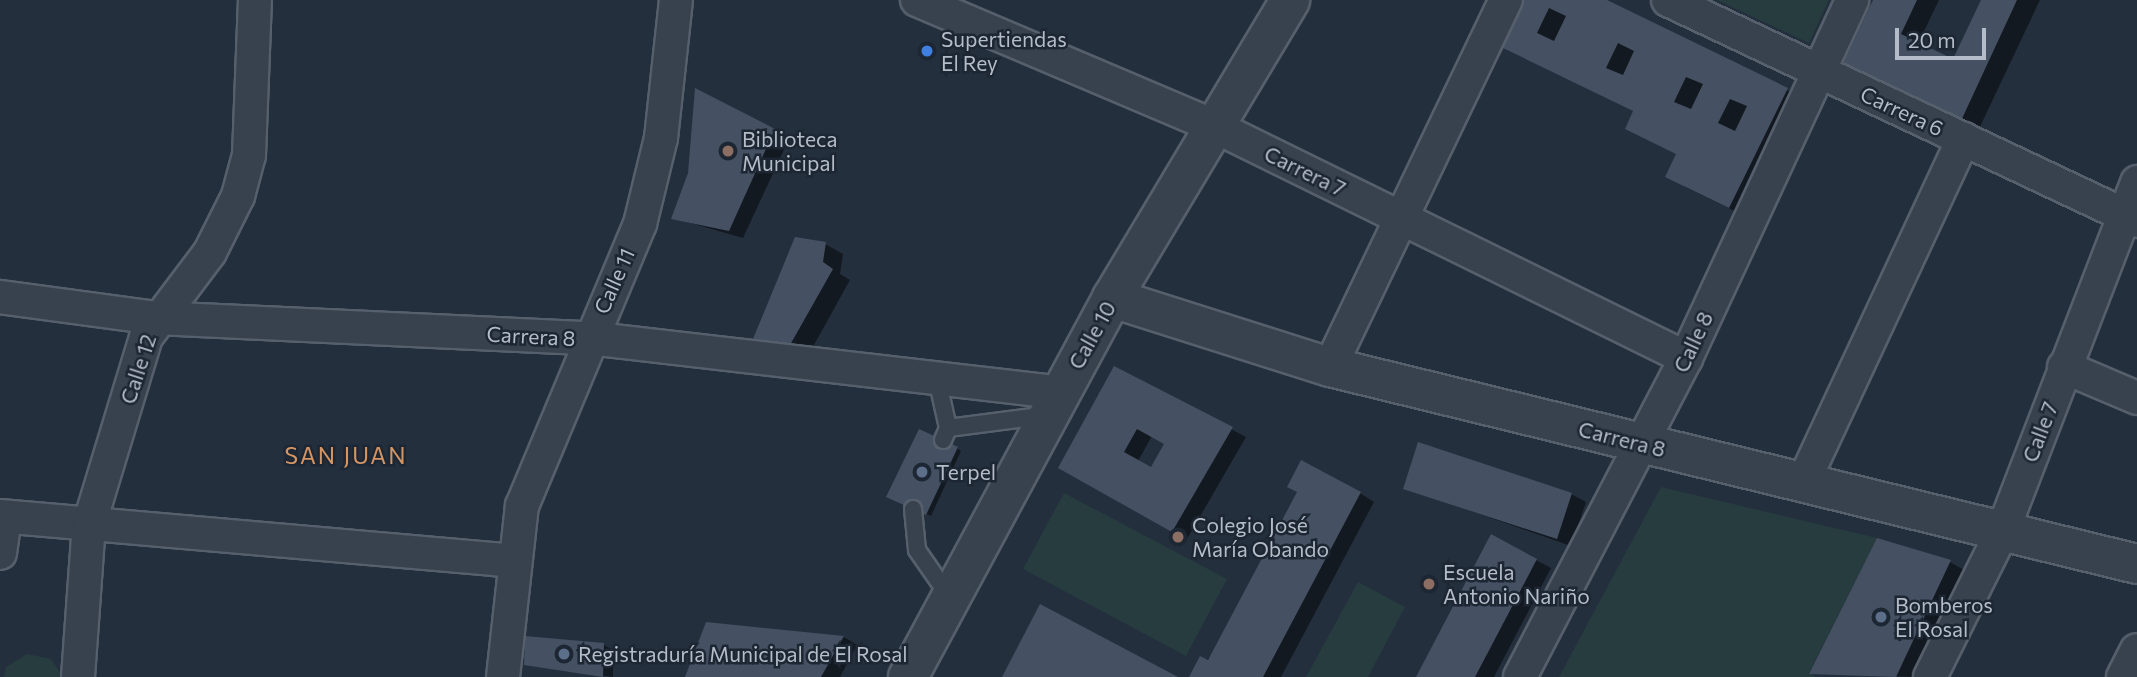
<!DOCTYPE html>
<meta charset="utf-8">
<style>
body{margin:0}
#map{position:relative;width:2137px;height:677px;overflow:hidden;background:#242f3e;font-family:Commissioner,sans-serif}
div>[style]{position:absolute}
.green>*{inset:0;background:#263c3f}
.shadow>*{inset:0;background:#0007}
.building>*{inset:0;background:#455162}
.roads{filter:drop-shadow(2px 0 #565f6c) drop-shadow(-2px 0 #565f6c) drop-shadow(0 2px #565f6c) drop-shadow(0 -2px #565f6c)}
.service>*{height:16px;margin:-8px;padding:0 8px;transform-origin:8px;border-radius:8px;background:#38414e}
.minor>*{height:32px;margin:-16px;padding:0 16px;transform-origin:16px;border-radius:16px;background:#38414e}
.tertiary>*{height:38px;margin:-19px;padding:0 19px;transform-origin:19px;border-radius:19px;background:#38414e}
.dots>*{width:19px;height:19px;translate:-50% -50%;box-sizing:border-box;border:4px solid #1d2633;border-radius:50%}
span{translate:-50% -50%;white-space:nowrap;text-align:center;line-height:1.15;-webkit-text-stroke:5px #1d2633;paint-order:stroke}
.poi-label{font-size:21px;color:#b4bcc9}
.left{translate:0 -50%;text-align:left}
.street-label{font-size:21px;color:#b4bcc9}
.neighbourhood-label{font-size:23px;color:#d59563;letter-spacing:2px}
.scale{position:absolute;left:1895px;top:28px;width:91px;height:32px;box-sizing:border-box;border:4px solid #b4bcc9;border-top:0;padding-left:9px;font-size:21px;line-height:24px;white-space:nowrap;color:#b4bcc9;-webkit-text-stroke:5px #1d2633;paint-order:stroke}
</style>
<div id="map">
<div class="green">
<i style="clip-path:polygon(1717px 0,1829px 0,1809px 43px)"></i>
<i style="clip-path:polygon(1661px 487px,1877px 538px,1809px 673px,1816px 677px,1559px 677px)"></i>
<i style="clip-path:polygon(1064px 493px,1227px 579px,1186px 656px,1023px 569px)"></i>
<i style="clip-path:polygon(1358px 582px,1405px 607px,1368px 677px,1306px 677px)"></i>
<i style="clip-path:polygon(27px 654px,51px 659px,63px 677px,4px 677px,6px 667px)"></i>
</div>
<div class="shadow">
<i style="clip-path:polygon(1526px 0,1603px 0,1805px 99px,1747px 217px,1685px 187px,1678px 155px,1635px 112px,1503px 46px)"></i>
<i style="clip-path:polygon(1875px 0,1939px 0,1918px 44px,1953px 61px,1983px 0,2040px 0,1978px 131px,1861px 78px)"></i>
<i style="clip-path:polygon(697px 91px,789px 139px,743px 238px,673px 218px,690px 174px)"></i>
<i style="clip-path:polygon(825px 244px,843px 254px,840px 274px,850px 280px,809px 354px,755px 339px)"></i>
<i style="clip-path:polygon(evenodd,1115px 368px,1246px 437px,1187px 539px,1060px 467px,1115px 368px,1152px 436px,1166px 444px,1151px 469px,1138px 461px,1152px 436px)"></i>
<i style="clip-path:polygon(957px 448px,961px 451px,931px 516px,893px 498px)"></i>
<i style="clip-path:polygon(1405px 488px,1571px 494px,1586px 502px,1571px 546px)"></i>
<i style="clip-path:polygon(1360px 493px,1374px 502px,1281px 677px,1191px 677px)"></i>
<i style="clip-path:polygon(1492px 537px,1551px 568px,1494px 677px,1418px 677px)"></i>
<i style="clip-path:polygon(1950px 562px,1964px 570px,1914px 677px,1811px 673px)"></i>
<i style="clip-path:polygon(707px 624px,844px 637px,857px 645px,840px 677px,687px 677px)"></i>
<i style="clip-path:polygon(604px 645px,613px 650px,613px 677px,526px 664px)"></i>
</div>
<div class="building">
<i style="clip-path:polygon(evenodd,1524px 0,1607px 0,1788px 88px,1729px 208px,1665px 177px,1676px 154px,1625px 129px,1633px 111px,1501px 47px,1524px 0,1549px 8px,1566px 16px,1554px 41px,1537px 33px,1549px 8px,1524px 0,1618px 43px,1634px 51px,1623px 75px,1606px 68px,1618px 43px,1524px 0,1686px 77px,1703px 84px,1691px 109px,1674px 102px,1686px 77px,1524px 0,1730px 99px,1747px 106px,1735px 131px,1718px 123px,1730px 99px)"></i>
<i style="clip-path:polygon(1873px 0,1917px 0,1901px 34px,1953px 59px,1981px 0,2017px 0,1960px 123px,1841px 68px)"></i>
<i style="clip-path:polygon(695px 88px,775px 129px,729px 231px,671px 219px,688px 173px)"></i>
<i style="clip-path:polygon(795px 237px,826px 242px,823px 262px,833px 269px,790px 345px,753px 339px)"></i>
<i style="clip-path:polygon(evenodd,1114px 366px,1233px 427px,1172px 532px,1058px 468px,1114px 366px,1137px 429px,1164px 444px,1151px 467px,1124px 452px,1137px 429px)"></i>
<i style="clip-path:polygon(919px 429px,958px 447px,926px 515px,886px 497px)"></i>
<i style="clip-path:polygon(1418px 442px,1572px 493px,1557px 539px,1403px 489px)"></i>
<i style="clip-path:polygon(1301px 460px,1361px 492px,1263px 677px,1189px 677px,1200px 656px,1208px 660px,1297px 492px,1287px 487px)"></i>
<i style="clip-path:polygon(1491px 534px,1537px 559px,1475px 677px,1416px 677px)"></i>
<i style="clip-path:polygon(1877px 538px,1951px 560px,1896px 677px,1809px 674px)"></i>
<i style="clip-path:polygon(1040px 604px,1178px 677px,1002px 677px)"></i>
<i style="clip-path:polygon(706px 622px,844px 636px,821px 677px,685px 677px)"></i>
<i style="clip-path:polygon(525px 636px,604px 643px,603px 677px,524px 665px)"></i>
</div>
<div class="roads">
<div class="service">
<i style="left:937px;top:379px;width:50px;rotate:77.3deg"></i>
<i style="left:943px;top:440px;width:13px;rotate:-67deg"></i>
<i style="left:948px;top:428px;width:101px;rotate:-7.4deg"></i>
<i style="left:913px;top:509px;width:41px;rotate:84.4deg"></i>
<i style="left:917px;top:550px;width:56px;rotate:55.2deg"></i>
</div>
<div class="minor">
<i style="left:917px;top:0;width:325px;rotate:23deg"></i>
<i style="left:1216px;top:127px;width:524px;rotate:26.17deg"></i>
<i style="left:1668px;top:0;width:518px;rotate:25.23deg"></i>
<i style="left:0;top:297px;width:157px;rotate:7.7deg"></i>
<i style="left:156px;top:318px;width:432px;rotate:2.7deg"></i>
<i style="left:588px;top:338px;width:475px;rotate:6.6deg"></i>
<i style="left:1330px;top:367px;width:407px;rotate:-64.4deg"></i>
<i style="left:2064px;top:367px;width:79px;rotate:23deg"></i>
<i style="left:1802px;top:485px;width:382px;rotate:-65deg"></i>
<i style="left:0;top:516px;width:517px;rotate:4.99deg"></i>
<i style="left:0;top:553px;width:36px;rotate:-82deg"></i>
<i style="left:78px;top:677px;width:152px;rotate:-85.9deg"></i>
<i style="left:89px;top:525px;width:196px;rotate:-73.1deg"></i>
<i style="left:146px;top:337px;width:106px;rotate:-53deg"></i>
<i style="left:210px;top:252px;width:63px;rotate:-63.4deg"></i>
<i style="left:238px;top:196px;width:42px;rotate:-75deg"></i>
<i style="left:249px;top:155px;width:155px;rotate:-87.8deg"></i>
<i style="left:503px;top:677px;width:172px;rotate:-83.7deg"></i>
<i style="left:522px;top:506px;width:306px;rotate:-67.3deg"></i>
<i style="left:640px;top:224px;width:89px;rotate:-76.3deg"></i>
<i style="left:661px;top:138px;width:139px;rotate:-83.8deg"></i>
<i style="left:1520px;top:677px;width:360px;rotate:-62.5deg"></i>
<i style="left:1686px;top:358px;width:395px;rotate:-65.1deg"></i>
<i style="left:1930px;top:677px;width:164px;rotate:-63.6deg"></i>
<i style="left:2003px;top:530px;width:373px;rotate:-68.9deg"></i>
<i style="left:2123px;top:677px;width:30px;rotate:-63deg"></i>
</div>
<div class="tertiary">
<i style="left:1112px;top:298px;width:229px;rotate:17.6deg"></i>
<i style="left:1330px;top:367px;width:831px;rotate:13.72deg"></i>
<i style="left:908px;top:677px;width:430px;rotate:-61.7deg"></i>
<i style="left:1112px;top:298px;width:347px;rotate:-59.1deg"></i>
</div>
</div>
<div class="dots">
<i style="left:927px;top:51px;background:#3f7fe0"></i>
<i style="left:728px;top:151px;background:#8d6e63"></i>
<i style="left:922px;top:472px;background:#5c6f8a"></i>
<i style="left:1178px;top:537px;background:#8d6e63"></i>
<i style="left:1429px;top:584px;background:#8d6e63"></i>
<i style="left:1881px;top:617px;background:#5c6f8a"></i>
<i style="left:564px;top:654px;background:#5c6f8a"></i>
</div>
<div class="poi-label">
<span class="left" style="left:941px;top:51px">Supertiendas<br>El Rey</span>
<span class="left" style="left:742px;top:151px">Biblioteca<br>Municipal</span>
<span class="left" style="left:936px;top:472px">Terpel</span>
<span class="left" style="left:1192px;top:537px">Colegio José<br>María Obando</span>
<span class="left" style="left:1443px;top:584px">Escuela<br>Antonio Nariño</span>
<span class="left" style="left:1895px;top:617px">Bomberos<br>El Rosal</span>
<span class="left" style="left:578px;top:654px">Registraduría Municipal de El Rosal</span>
</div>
<div class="street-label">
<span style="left:1902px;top:111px;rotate:25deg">Carrera 6</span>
<span style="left:1305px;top:171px;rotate:26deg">Carrera 7</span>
<span style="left:614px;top:281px;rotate:-66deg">Calle 11</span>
<span style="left:1092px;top:335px;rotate:-61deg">Calle 10</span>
<span style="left:531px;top:336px;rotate:3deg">Carrera 8</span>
<span style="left:1693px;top:342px;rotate:-65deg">Calle 8</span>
<span style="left:138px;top:369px;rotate:-72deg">Calle 12</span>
<span style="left:2040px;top:432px;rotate:-69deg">Calle 7</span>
<span style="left:1622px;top:439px;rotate:14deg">Carrera 8</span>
</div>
<div class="neighbourhood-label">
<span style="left:346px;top:455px">SAN JUAN</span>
</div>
<div class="scale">20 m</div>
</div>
